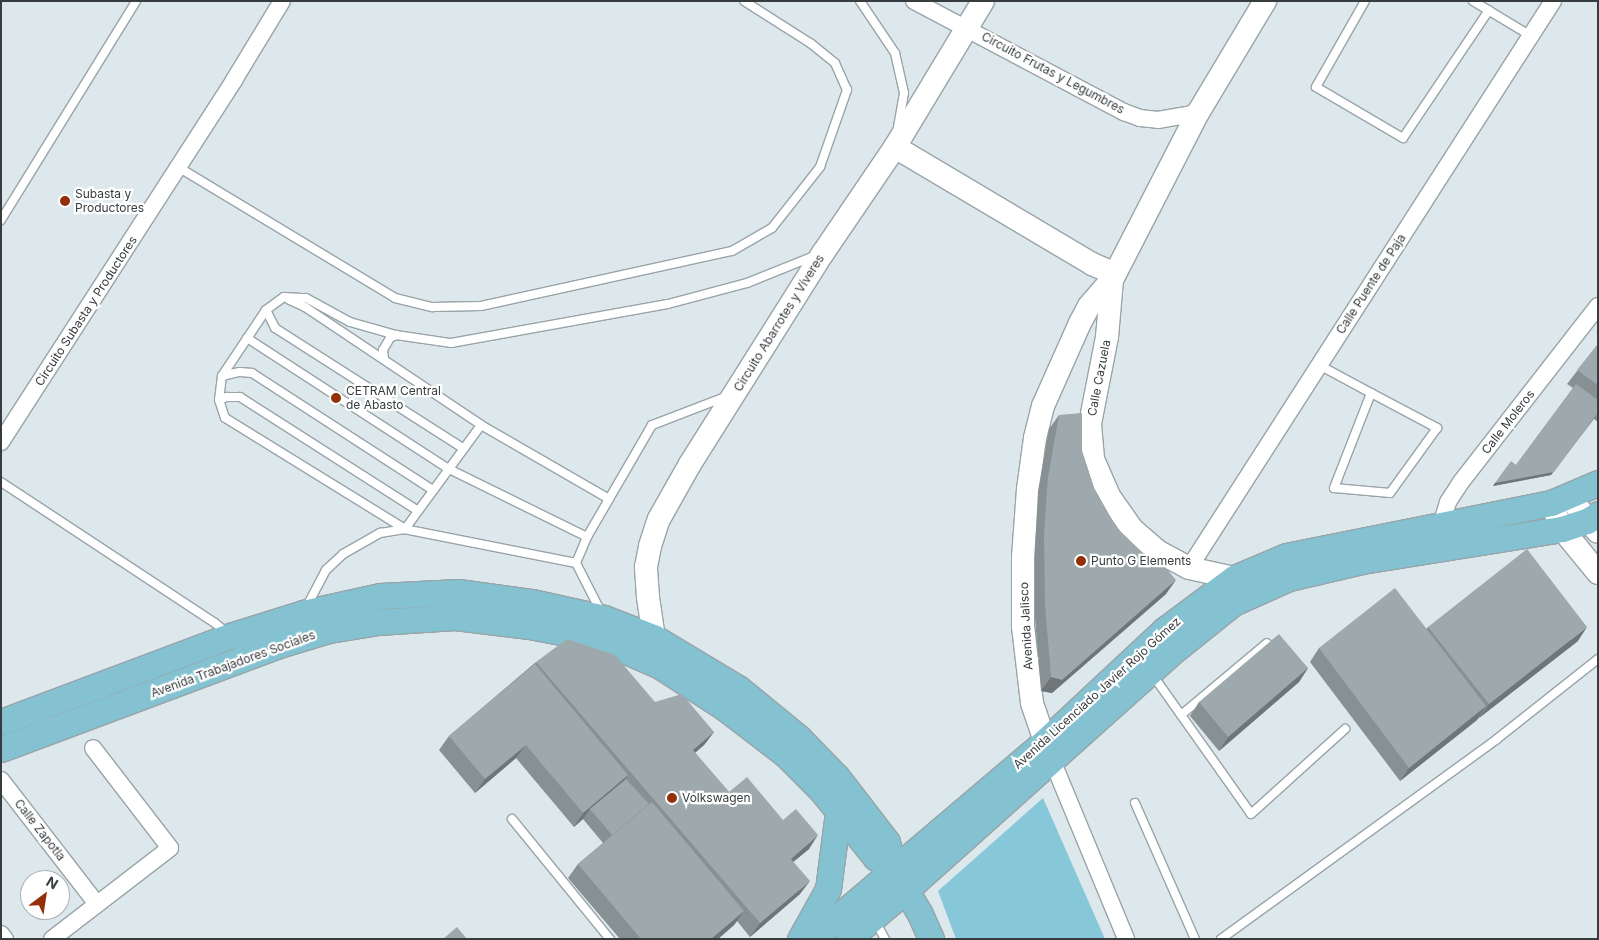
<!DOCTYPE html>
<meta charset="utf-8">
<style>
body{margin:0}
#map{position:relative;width:1599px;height:940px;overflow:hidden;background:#dce8ec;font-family:Inter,sans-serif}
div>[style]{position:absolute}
.green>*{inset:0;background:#86c7da}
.roads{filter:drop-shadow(1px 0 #99a4a8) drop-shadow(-1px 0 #99a4a8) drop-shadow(0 1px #99a4a8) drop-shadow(0 -1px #99a4a8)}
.lane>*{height:8px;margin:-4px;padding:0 4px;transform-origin:4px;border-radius:4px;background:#fff}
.street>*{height:16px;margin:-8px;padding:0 8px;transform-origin:8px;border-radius:8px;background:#fff}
.secondary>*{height:22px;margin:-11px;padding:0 11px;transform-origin:11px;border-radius:11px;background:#fff}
.primary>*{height:25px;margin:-12.5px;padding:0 12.5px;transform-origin:12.5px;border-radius:12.5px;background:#84c2d1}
.wall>*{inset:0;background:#879194}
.shaded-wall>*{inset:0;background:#6e7678}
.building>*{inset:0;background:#9da9ac}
.dots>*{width:14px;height:14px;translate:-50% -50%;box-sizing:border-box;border:2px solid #fff;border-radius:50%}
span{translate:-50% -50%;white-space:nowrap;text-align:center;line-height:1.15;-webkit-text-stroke:4.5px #fff;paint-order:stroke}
.street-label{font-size:12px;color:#373c3e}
.poi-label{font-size:12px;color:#373c3e}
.left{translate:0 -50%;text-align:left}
.frame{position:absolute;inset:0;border:2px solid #373c3e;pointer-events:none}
.north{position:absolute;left:20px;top:870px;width:50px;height:50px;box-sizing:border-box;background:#fff;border:1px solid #afb1b2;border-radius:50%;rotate:31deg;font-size:14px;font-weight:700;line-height:20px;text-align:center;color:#373c3e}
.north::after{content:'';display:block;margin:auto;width:18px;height:22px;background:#952f07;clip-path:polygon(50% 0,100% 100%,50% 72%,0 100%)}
</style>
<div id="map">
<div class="green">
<i style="clip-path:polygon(1043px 798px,1105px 939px,956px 939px,938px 891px)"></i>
</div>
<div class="roads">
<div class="lane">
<i style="left:860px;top:1px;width:63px;rotate:56.1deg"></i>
<i style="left:895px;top:53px;width:41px;rotate:77.3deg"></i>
<i style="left:904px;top:93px;width:35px;rotate:100deg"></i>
<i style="left:1365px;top:1px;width:99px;rotate:119.7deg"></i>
<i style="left:1316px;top:87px;width:101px;rotate:30.4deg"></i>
<i style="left:1403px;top:138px;width:154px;rotate:-56.1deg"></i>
<i style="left:1473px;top:1px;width:68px;rotate:31.1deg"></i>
<i style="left:178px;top:167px;width:253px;rotate:31.1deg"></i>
<i style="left:395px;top:298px;width:38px;rotate:14deg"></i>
<i style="left:432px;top:307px;width:49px;rotate:-1.2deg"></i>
<i style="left:481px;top:306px;width:257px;rotate:-12.4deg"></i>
<i style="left:732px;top:251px;width:46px;rotate:-29.9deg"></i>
<i style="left:772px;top:228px;width:78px;rotate:-51.8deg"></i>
<i style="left:820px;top:167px;width:82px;rotate:-70.7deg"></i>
<i style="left:847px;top:90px;width:30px;rotate:-114deg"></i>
<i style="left:835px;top:63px;width:32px;rotate:-141deg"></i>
<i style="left:810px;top:43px;width:78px;rotate:-147.5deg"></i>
<i style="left:1px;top:220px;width:257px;rotate:-58.3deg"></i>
<i style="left:288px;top:299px;width:19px;rotate:25deg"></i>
<i style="left:305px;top:307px;width:212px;rotate:33.8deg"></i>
<i style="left:481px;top:425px;width:148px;rotate:30deg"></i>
<i style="left:266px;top:310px;width:20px;rotate:63deg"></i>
<i style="left:275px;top:328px;width:224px;rotate:32.6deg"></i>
<i style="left:247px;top:338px;width:241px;rotate:33deg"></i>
<i style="left:449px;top:469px;width:154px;rotate:26.2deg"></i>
<i style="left:384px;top:359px;width:9px;rotate:-96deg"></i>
<i style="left:383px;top:350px;width:14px;rotate:-60deg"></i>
<i style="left:390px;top:338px;width:7px;rotate:-27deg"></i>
<i style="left:1319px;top:365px;width:59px;rotate:28.3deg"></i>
<i style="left:1371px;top:393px;width:75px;rotate:27.9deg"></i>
<i style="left:1437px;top:428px;width:80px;rotate:125.9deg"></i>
<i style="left:1390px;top:493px;width:56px;rotate:-174.9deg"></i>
<i style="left:1334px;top:488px;width:102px;rotate:-68.7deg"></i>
<i style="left:222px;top:376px;width:18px;rotate:-13deg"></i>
<i style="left:240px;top:372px;width:12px;rotate:5deg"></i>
<i style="left:252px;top:373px;width:216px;rotate:32.9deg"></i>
<i style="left:219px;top:400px;width:9px;rotate:-21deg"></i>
<i style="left:227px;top:397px;width:13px"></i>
<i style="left:240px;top:397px;width:211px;rotate:32.6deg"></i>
<i style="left:1px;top:482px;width:256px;rotate:33.4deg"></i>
<i style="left:215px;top:623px;width:16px;rotate:40deg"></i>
<i style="left:576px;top:563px;width:28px;rotate:-67deg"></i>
<i style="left:587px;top:537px;width:129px;rotate:-59.9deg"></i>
<i style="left:652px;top:425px;width:78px;rotate:-21deg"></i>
<i style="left:307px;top:606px;width:41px;rotate:-62.2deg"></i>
<i style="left:326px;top:570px;width:23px;rotate:-43deg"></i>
<i style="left:343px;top:554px;width:43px;rotate:-29.6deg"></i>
<i style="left:380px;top:533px;width:25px;rotate:-9deg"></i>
<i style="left:405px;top:529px;width:129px;rotate:-53.8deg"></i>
<i style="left:601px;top:612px;width:55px;rotate:-117deg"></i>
<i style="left:576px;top:563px;width:174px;rotate:-168.8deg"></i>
<i style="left:405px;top:529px;width:211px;rotate:-148.3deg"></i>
<i style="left:225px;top:418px;width:19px;rotate:-108deg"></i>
<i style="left:219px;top:400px;width:24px;rotate:-83deg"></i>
<i style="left:222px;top:376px;width:79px;rotate:-56.3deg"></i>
<i style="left:266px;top:310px;width:22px;rotate:-36deg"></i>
<i style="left:284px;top:297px;width:22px;rotate:3deg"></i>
<i style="left:306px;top:298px;width:50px;rotate:28.6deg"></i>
<i style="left:350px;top:322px;width:48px;rotate:15.8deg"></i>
<i style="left:396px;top:335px;width:56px;rotate:8.3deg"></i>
<i style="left:451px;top:343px;width:220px;rotate:-10.2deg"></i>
<i style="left:668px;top:304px;width:82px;rotate:-14.9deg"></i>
<i style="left:747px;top:283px;width:72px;rotate:-21.9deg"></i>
<i style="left:1152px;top:674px;width:171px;rotate:54.7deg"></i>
<i style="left:1251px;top:814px;width:127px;rotate:-42.1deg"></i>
<i style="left:1181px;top:715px;width:112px;rotate:-39.9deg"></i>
<i style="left:1135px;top:803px;width:149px;rotate:66.2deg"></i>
<i style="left:512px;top:819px;width:155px;rotate:50.8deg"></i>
<i style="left:875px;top:921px;width:21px;rotate:61deg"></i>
<i style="left:1221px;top:939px;width:341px;rotate:-35.9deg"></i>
<i style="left:1497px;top:739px;width:129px;rotate:-38.4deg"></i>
</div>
<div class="street">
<i style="left:914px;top:1px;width:238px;rotate:27.9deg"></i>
<i style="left:1124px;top:112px;width:17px;rotate:21deg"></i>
<i style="left:1140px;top:118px;width:18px;rotate:6deg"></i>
<i style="left:1158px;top:120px;width:41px;rotate:-9.9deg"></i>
<i style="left:1px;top:442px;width:431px;rotate:-57.2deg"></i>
<i style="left:234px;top:80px;width:92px;rotate:-58.7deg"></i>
<i style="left:1441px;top:531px;width:6px;rotate:-90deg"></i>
<i style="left:1441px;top:525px;width:24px;rotate:-73deg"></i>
<i style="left:1448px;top:502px;width:24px;rotate:-57deg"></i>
<i style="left:1461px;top:482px;width:223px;rotate:-52.1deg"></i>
<i style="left:1189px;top:568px;width:674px;rotate:-57.3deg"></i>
<i style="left:1052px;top:760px;width:194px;rotate:67.5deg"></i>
<i style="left:1px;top:780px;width:157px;rotate:52.3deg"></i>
<i style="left:1px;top:934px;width:6px;rotate:51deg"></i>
<i style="left:52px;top:939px;width:149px;rotate:-37.6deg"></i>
<i style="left:170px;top:848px;width:126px;rotate:-127.6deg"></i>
</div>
<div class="secondary">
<i style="left:895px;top:147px;width:229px;rotate:30.7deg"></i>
<i style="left:1092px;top:264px;width:25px;rotate:23deg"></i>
<i style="left:1112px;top:280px;width:57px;rotate:95deg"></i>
<i style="left:1107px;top:337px;width:89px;rotate:101.1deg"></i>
<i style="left:1090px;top:424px;width:35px;rotate:85deg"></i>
<i style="left:1093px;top:459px;width:40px;rotate:66.6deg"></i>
<i style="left:1109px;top:496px;width:39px;rotate:55deg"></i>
<i style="left:1131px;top:528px;width:35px;rotate:41deg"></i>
<i style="left:1157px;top:551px;width:36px;rotate:28deg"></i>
<i style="left:1189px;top:568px;width:46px;rotate:12.5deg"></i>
<i style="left:1569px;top:497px;width:45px;rotate:50.4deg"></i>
<i style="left:1551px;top:503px;width:28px;rotate:67deg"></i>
<i style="left:1562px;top:529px;width:57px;rotate:50.7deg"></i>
<i style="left:656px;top:652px;width:56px;rotate:-98.3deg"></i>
<i style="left:648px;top:597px;width:30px;rotate:-94deg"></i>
<i style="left:646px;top:567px;width:21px;rotate:-79deg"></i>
<i style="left:650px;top:546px;width:28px;rotate:-72deg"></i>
<i style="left:659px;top:519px;width:63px;rotate:-60.6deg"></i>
<i style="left:690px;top:464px;width:249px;rotate:-57.8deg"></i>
<i style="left:823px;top:253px;width:128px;rotate:-55.8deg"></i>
<i style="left:895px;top:147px;width:170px;rotate:-58.9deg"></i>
<i style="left:1050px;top:756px;width:56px;rotate:-108.8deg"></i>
<i style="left:1032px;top:703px;width:78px;rotate:-96.7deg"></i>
<i style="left:1023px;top:626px;width:69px;rotate:-90deg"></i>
<i style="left:1023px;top:557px;width:68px;rotate:-85.8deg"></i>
<i style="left:1028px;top:489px;width:51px;rotate:-82.2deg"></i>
<i style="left:1035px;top:438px;width:33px;rotate:-76deg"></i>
<i style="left:1043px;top:406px;width:91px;rotate:-66deg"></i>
<i style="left:1080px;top:323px;width:19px;rotate:-62deg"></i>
<i style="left:1089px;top:306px;width:35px;rotate:-49deg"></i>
<i style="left:1112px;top:280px;width:188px;rotate:-62.8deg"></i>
<i style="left:1198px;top:113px;width:131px;rotate:-59.1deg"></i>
</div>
<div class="primary">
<i style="left:1px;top:722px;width:245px;rotate:-20.6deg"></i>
<i style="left:230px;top:636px;width:77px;rotate:-17.5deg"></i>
<i style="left:303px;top:613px;width:79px;rotate:-12.4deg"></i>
<i style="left:380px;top:596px;width:78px;rotate:-2.9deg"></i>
<i style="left:458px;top:592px;width:75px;rotate:7.7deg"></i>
<i style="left:532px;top:602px;width:74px;rotate:12.5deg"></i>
<i style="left:604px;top:618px;width:53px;rotate:21.2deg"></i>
<i style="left:653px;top:637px;width:99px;rotate:31deg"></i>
<i style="left:738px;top:688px;width:79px;rotate:39.3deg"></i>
<i style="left:799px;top:738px;width:54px;rotate:45.7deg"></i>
<i style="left:837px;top:777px;width:82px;rotate:52.4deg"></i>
<i style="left:887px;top:842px;width:29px;rotate:76deg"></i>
<i style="left:894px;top:870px;width:51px;rotate:59.4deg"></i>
<i style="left:920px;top:914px;width:27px;rotate:66deg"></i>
<i style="left:1px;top:749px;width:294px;rotate:-20.5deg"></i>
<i style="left:276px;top:646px;width:55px;rotate:-16.8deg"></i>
<i style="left:329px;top:630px;width:50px;rotate:-9.3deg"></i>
<i style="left:378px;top:622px;width:77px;rotate:-3.7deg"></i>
<i style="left:455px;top:617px;width:75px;rotate:6.9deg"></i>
<i style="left:529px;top:626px;width:70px;rotate:10.7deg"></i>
<i style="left:598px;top:639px;width:68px;rotate:23.5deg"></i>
<i style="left:660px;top:666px;width:77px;rotate:32.9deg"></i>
<i style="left:725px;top:708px;width:76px;rotate:37.5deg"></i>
<i style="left:785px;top:754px;width:51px;rotate:45deg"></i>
<i style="left:821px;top:790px;width:87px;rotate:51deg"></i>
<i style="left:876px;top:858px;width:22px;rotate:34deg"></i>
<i style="left:800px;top:939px;width:57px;rotate:-60.8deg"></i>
<i style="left:828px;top:889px;width:78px;rotate:-82.6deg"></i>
<i style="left:812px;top:939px;width:304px;rotate:-40.3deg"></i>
<i style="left:1044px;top:742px;width:164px;rotate:-43deg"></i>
<i style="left:1164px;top:630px;width:87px;rotate:-36.6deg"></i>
<i style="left:1234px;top:578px;width:56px;rotate:-22.9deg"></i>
<i style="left:1286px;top:556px;width:270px;rotate:-11.3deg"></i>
<i style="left:1551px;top:503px;width:51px;rotate:-23.1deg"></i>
<i style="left:848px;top:939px;width:77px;rotate:-40.3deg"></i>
<i style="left:907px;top:889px;width:362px;rotate:-41.8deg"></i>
<i style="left:1177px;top:648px;width:72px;rotate:-38.8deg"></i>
<i style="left:1233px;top:603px;width:61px;rotate:-24.1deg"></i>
<i style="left:1289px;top:578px;width:75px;rotate:-13.1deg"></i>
<i style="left:1362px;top:561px;width:203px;rotate:-9.1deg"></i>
<i style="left:1562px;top:529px;width:26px;rotate:-18deg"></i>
<i style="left:1587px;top:521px;width:13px;rotate:-32deg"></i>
</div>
</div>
<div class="wall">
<i style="clip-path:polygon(1598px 344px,1598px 422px,1594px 419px,1551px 475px,1493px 486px,1516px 465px,1573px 388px,1567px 384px)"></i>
<i style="clip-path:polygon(1059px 415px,1082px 451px,1094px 488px,1116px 527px,1166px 594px,1052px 693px,1041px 691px,1035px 619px,1035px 548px,1038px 491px,1049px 429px)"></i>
<i style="clip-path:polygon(1428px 627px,1578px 641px,1479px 718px,1479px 717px,1477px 720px,1400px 781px,1310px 662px,1319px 648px,1426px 629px)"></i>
<i style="clip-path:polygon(536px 662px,655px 702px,714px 732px,704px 745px,695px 753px,729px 792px,809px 849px,793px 862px,800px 894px,750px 937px,737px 921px,734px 925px,718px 939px,620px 939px,568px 878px,578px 864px,603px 843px,583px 819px,574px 827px,516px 758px,475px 793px,439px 750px,449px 736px)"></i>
<i style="clip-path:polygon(1308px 668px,1299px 682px,1219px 751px,1190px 716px,1199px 702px)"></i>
</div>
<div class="shaded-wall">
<i style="clip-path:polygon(1596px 415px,1551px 475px,1493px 486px,1495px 483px)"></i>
<i style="clip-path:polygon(1176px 580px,1166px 594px,1052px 693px,1041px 691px,1051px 677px)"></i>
<i style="clip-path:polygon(1587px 627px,1578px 641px,1479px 718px,1489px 704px)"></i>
<i style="clip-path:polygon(1308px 668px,1299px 682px,1219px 751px,1228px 737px)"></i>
<i style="clip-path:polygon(1486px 706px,1477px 720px,1400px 781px,1409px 768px)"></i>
<i style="clip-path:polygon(714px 732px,704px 745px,683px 763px,693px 750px)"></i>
<i style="clip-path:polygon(526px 745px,516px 758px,475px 793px,485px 779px)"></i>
<i style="clip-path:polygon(628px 775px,619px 789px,590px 809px,583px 819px,574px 827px,583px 813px)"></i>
<i style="clip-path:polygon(818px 835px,809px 849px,781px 872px,791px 859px)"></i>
<i style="clip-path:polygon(810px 881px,800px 894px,750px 937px,760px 923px)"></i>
<i style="clip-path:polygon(744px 911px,734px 925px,718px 939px,711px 939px)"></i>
</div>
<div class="building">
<i style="clip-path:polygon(1598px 344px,1598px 385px,1577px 370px)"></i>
<i style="clip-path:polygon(1576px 384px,1598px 400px,1598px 416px,1596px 415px,1554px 472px,1495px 483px,1511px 461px,1516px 465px)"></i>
<i style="clip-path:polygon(1082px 413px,1082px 451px,1094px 488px,1116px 527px,1143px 553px,1160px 561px,1176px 580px,1062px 680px,1051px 677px,1045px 605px,1044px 535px,1048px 477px,1059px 415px)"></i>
<i style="clip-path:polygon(1527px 549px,1587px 627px,1489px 704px,1428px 627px)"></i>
<i style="clip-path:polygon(1395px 588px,1486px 706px,1409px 768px,1319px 648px)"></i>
<i style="clip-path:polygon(1279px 634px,1308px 668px,1228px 737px,1199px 702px)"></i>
<i style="clip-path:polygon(567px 639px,615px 655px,655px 702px,682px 694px,714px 732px,693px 750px,729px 792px,747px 777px,783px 820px,796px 809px,818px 835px,791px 859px,810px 881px,760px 923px,536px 662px)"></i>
<i style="clip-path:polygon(535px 664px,628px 775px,583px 813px,526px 745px,485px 779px,449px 736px)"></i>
<i style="clip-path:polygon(626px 779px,649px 804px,612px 835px,590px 809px)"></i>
<i style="clip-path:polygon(652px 802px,744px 911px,711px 939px,641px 939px,578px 864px)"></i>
<i style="clip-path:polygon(457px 927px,467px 939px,443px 939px)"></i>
</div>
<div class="dots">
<i style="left:65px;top:201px;background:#952f07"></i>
<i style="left:336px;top:398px;background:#952f07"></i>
<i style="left:1081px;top:561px;background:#952f07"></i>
<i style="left:672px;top:798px;background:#952f07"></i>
</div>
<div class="street-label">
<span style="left:1053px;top:73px;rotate:28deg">Circuito Frutas y Legumbres</span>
<span style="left:1371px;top:284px;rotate:-57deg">Calle Puente de Paja</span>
<span style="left:86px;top:311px;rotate:-57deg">Circuito Subasta y Productores</span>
<span style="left:779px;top:323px;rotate:-58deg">Circuito Abarrotes y Víveres</span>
<span style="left:1099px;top:378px;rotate:-79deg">Calle Cazuela</span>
<span style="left:1508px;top:422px;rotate:-52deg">Calle Moleros</span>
<span style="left:1026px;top:626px;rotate:-93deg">Avenida Jalisco</span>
<span style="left:233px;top:664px;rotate:-20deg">Avenida Trabajadores Sociales</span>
<span style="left:1097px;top:693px;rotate:-42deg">Avenida Licenciado Javier Rojo Gómez</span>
<span style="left:40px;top:830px;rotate:52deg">Calle Zapotla</span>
</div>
<div class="poi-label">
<span class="left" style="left:75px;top:201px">Subasta y<br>Productores</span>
<span class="left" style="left:346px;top:398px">CETRAM Central<br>de Abasto</span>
<span class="left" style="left:1091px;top:561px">Punto G Elements</span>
<span class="left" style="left:682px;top:798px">Volkswagen</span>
</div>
<div class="frame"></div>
<div class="north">N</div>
</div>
